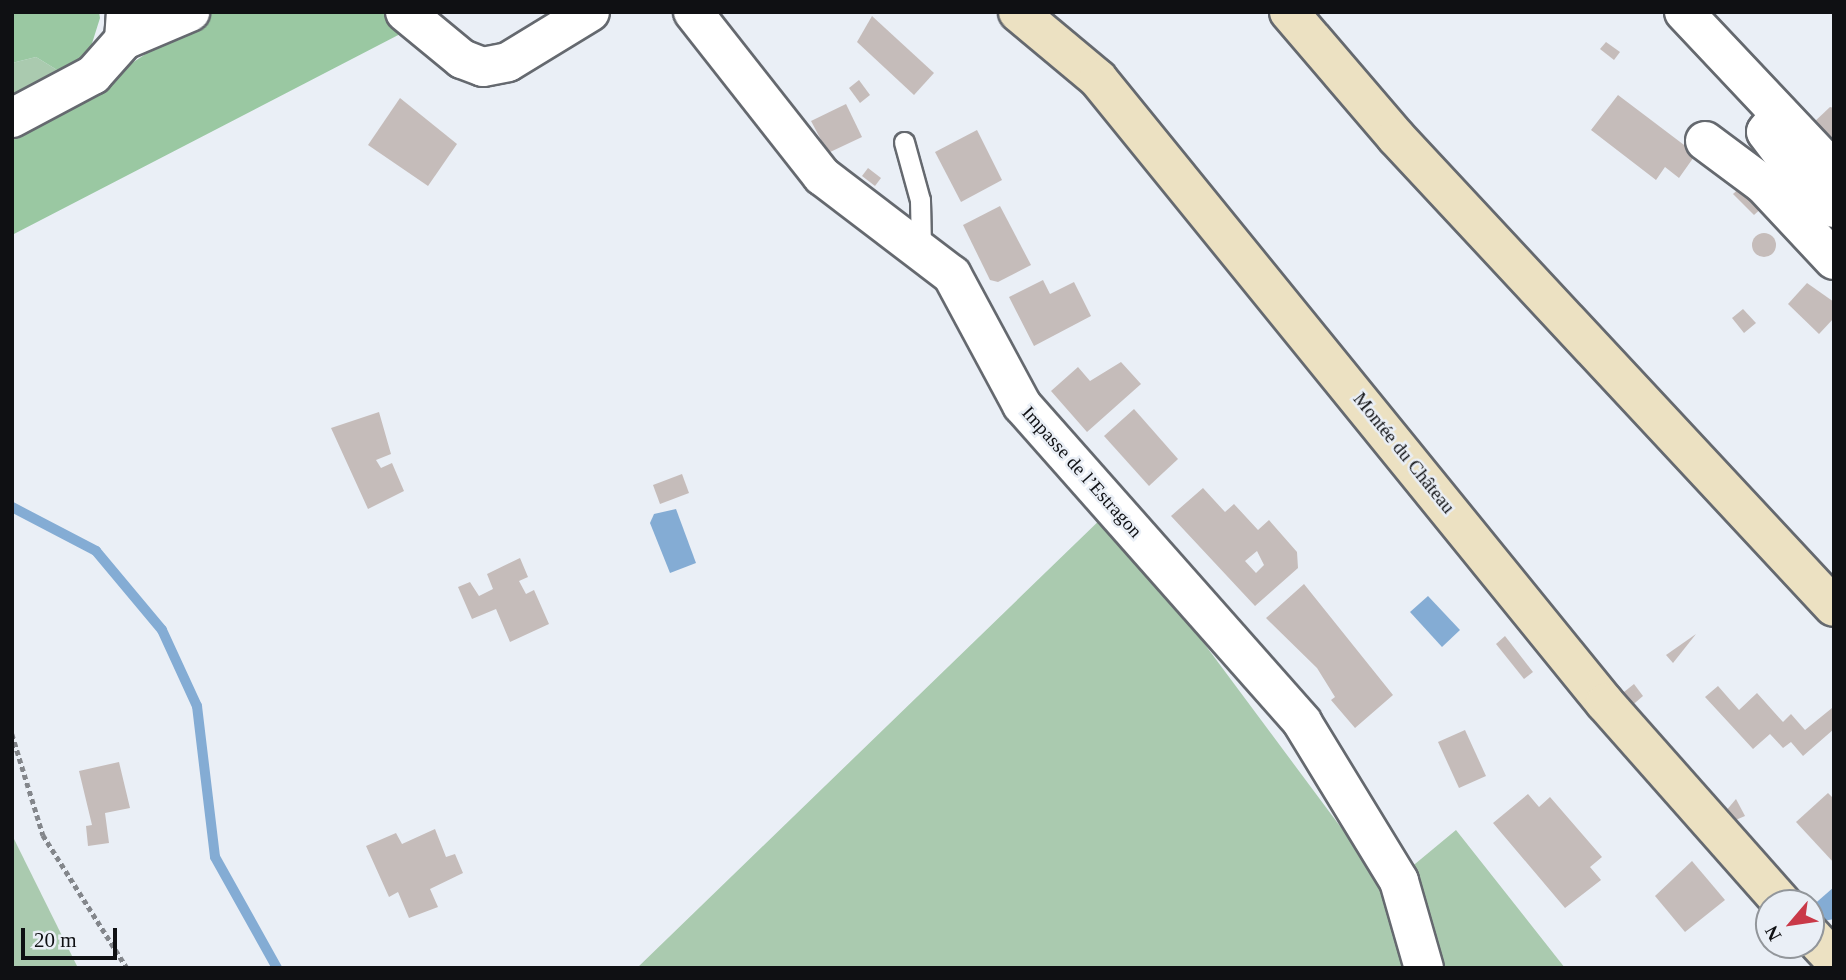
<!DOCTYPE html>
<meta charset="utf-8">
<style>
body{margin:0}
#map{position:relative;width:1846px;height:980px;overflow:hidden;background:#eaeff6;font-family:"Times New Roman",serif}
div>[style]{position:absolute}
.green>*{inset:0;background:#aacaaf}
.forest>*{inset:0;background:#9ac8a2}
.water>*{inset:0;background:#84acd4}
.stream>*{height:10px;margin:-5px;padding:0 5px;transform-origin:5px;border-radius:5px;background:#84acd4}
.building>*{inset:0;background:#c5bcba}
.round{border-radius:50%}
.path>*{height:4.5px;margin-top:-2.25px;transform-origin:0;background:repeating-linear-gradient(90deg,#83868b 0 5px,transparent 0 8.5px)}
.roads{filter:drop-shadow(2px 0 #65696f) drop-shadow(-2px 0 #65696f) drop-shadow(0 2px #65696f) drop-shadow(0 -2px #65696f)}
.lane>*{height:19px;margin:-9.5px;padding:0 9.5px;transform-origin:9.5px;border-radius:9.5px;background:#fff}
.street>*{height:38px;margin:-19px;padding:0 19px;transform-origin:19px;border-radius:19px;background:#fff}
.secondary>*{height:38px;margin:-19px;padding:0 19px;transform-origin:19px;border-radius:19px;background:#ece1c2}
span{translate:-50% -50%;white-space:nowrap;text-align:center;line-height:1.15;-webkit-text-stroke:5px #eaeff6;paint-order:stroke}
.street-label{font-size:19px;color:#0f1013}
.frame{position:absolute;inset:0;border:14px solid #0f1013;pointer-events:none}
.north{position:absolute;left:1755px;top:889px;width:70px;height:70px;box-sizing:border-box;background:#eaeff6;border:2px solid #92969b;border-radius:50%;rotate:241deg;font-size:19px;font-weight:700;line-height:28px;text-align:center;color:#0f1013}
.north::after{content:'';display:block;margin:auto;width:24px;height:32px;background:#c93948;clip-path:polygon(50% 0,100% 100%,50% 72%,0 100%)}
.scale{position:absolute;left:21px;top:928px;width:96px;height:32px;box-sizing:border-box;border:4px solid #0f1013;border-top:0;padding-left:9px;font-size:21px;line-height:24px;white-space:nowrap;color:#0f1013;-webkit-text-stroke:5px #eaeff6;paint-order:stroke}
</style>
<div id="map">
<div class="green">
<i style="clip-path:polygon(36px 57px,62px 73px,12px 98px,12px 63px)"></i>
<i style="clip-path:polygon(1107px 513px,1386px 888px,1456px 830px,1565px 968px,637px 968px)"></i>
<i style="clip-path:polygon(12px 835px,78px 968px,12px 968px)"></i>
</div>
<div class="forest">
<i style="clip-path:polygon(12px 12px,99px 12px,100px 18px,89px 53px,62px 73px,36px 57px,12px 63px)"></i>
<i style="clip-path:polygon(209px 12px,389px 12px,406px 31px,12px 235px,12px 129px,123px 69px)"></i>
</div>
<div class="water">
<i style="clip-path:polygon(676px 509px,696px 563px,670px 573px,650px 523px,654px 514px)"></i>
<i style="clip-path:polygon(1428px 596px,1460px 630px,1442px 647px,1410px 612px)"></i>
<i style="clip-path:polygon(1834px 887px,1834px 919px,1818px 922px,1811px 907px)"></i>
</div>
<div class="stream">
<i style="left:12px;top:507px;width:95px;rotate:27.6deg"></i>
<i style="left:96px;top:551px;width:103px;rotate:50.1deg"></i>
<i style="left:162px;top:630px;width:84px;rotate:65.3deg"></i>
<i style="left:197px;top:706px;width:152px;rotate:83.2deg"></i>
<i style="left:215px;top:857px;width:127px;rotate:60.8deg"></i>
</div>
<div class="building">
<i style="clip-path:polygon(872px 16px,934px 73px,914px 95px,857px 42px)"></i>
<i style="clip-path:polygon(1606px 42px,1620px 52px,1614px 60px,1600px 49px)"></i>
<i style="clip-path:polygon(859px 80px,870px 95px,860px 103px,849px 88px)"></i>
<i style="clip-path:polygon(1618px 95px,1696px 154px,1679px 178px,1665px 167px,1656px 180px,1591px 130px)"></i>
<i style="clip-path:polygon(400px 98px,457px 144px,428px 186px,368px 145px)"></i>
<i style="clip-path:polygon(846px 104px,862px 137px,828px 153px,811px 121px)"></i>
<i style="clip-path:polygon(1830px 107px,1834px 108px,1834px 149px,1811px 125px)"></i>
<i style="clip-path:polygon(977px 130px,1002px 180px,961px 202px,935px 152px)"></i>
<i style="clip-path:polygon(868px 168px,881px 178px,875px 186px,862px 176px)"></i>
<i style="clip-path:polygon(1744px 184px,1765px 205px,1754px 215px,1733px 194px)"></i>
<i style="clip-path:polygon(1000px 206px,1031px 265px,998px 282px,990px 280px,963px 225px)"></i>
<i class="round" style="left:1752px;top:233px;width:24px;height:24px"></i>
<i style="clip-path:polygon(1043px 280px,1050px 294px,1074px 282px,1091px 316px,1034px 346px,1009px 297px)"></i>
<i style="clip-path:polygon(1807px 283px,1834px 302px,1834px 318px,1819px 334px,1788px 304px)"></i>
<i style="clip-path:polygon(1743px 309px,1756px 323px,1744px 333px,1732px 318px)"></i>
<i style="clip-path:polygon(1121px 362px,1141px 384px,1087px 432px,1051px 391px,1078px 367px,1090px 381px)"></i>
<i style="clip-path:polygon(1134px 409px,1178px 459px,1149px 486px,1104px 436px)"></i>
<i style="clip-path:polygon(379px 412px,391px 454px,376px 460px,381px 468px,392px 463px,404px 491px,368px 509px,331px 428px)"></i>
<i style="clip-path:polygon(682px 474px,689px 493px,660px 504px,653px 485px)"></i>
<i style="clip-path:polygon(evenodd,1203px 488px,1225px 512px,1234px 504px,1258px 530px,1269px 520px,1297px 552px,1298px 568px,1255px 606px,1171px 516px,1203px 488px,1257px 551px,1264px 565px,1256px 573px,1245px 561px,1257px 551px)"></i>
<i style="clip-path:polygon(520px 558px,528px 577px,519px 581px,526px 594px,534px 590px,549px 624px,510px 642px,496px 609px,472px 619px,458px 587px,470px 582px,479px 596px,493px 589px,487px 574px)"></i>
<i style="clip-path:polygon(1304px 584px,1393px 695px,1355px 728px,1331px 700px,1335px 697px,1317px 668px,1266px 618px)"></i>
<i style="clip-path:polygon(1696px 634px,1673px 663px,1666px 655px)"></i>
<i style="clip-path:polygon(1505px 636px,1533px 672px,1524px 679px,1496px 644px)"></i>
<i style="clip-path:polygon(1634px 684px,1643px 696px,1629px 708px,1619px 696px)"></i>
<i style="clip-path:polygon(1718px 686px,1739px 710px,1757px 693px,1783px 722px,1791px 714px,1805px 730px,1832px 708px,1834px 729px,1803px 756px,1791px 742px,1783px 748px,1770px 734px,1753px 749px,1705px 697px)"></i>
<i style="clip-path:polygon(1465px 730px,1486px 776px,1459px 788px,1438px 742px)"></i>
<i style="clip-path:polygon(119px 762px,130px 808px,105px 813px,109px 843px,88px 846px,86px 826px,92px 825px,79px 771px)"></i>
<i style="clip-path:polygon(1828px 793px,1834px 799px,1834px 863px,1796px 822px)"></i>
<i style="clip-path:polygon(1528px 794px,1539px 807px,1550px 797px,1602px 857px,1590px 867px,1601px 880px,1565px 908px,1493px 823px)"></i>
<i style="clip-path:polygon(1736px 799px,1745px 816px,1731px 822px,1725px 812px)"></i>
<i style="clip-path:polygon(435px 829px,446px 857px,455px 854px,463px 873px,430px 889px,438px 907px,409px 918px,398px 892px,389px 897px,366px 846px,396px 833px,402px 844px)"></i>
<i style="clip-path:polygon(1692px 861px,1725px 900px,1685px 932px,1655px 896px)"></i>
</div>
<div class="path">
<i style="left:12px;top:734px;width:106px;rotate:72.9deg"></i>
<i style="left:43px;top:835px;width:157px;rotate:57.7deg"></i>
</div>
<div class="roads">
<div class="lane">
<i style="left:904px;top:142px;width:60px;rotate:74.6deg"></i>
<i style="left:920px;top:200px;width:47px;rotate:88.8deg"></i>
</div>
<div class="street">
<i style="left:405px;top:12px;width:74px;rotate:39.5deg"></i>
<i style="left:462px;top:59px;width:22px;rotate:21deg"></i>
<i style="left:483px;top:67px;width:25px;rotate:-11deg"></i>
<i style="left:508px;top:62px;width:96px;rotate:-31.4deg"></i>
<i style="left:693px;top:12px;width:209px;rotate:51.8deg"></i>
<i style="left:822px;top:176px;width:163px;rotate:37.3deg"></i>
<i style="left:952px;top:275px;width:148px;rotate:61.7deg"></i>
<i style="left:1022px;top:405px;width:423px;rotate:48.5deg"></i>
<i style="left:1302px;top:722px;width:186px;rotate:58.6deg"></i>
<i style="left:1399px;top:881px;width:91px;rotate:74deg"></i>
<i style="left:1684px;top:12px;width:219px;rotate:46.7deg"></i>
<i style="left:124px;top:40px;width:72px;rotate:-23deg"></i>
<i style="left:12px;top:118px;width:92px;rotate:-28deg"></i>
<i style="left:93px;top:75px;width:47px;rotate:-48.5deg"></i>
<i style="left:124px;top:40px;width:28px;rotate:-86deg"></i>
<i style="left:1770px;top:127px;width:6px;rotate:129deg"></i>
<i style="left:1766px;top:132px;width:68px;rotate:52.8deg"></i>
<i style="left:1807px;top:186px;width:35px;rotate:39deg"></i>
<i style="left:1705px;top:141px;width:72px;rotate:36.6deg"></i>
<i style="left:1763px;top:184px;width:104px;rotate:46.9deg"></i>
</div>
<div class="secondary">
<i style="left:1018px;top:12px;width:104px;rotate:39.9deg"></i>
<i style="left:1098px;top:79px;width:804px;rotate:50.91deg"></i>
<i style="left:1605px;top:703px;width:267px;rotate:48.5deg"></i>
<i style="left:1289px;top:12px;width:165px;rotate:49.4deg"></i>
<i style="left:1396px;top:137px;width:642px;rotate:47.02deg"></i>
<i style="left:1811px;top:935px;width:34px;rotate:47deg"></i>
</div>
</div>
<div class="street-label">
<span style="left:1404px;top:453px;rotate:51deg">Montée du Château</span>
<span style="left:1082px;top:472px;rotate:48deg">Impasse de l’Estragon</span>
</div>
<div class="frame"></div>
<div class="north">N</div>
<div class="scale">20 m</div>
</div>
